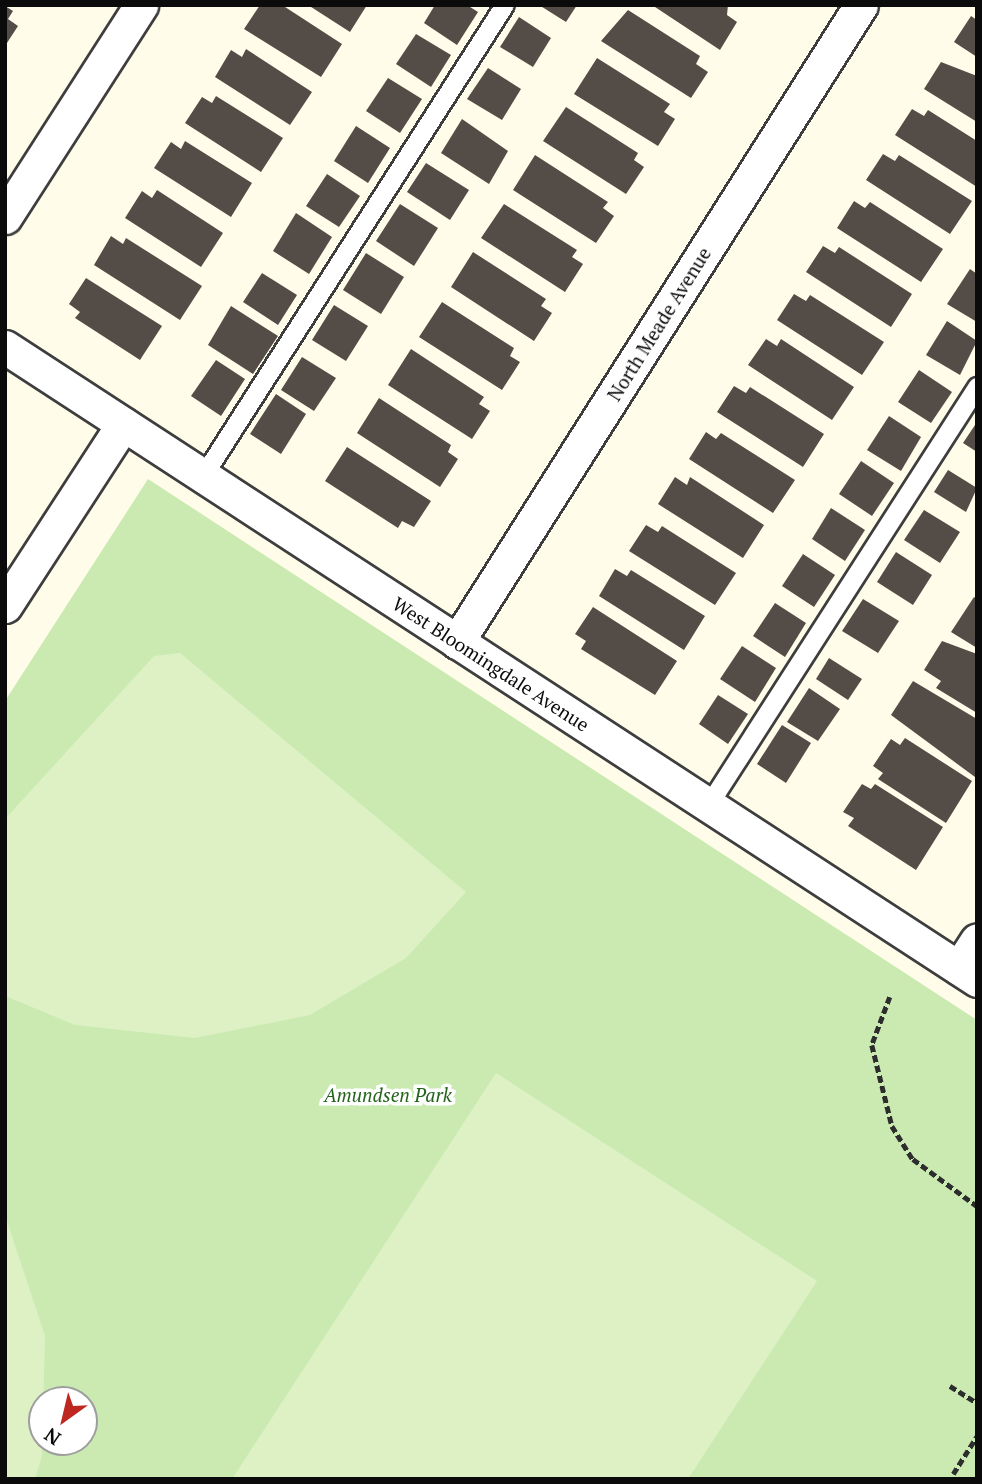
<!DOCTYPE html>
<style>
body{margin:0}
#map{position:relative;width:982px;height:1484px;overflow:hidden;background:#fffde9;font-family:"PT Serif",serif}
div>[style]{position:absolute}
.green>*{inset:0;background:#caeab2}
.pitch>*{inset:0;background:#ddf1c4}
.building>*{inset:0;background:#544d47}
.path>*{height:4.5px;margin-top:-2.25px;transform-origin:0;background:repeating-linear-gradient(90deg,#2d2d2d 0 7px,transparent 0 10.5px)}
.roads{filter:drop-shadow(2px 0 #3e3e3e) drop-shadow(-2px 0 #3e3e3e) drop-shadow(0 2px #3e3e3e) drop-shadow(0 -2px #3e3e3e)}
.lane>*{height:18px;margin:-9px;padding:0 9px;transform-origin:9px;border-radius:9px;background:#fff}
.street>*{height:33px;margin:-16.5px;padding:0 16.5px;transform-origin:16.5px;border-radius:16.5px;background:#fff}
span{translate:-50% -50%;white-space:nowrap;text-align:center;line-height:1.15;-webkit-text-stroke:7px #fff;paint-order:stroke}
.street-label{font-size:19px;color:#0b0b0b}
.park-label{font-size:19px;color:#23631a;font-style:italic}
.frame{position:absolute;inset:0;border:7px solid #0b0b0b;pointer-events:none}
.north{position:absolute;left:28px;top:1386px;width:70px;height:70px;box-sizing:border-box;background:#fff;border:2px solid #9d9d9d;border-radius:50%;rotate:214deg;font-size:19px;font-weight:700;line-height:28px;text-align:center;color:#0b0b0b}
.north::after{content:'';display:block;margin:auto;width:24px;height:32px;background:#be2620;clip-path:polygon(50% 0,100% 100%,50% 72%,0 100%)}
</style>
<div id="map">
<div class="green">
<i style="clip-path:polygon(evenodd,148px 479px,977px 1020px,977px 1479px,5px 1479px,5px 701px,148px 479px,42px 1400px,84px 1400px,84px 1442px,42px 1442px,42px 1400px)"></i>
</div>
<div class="pitch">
<i style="clip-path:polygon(180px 653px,466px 892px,406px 958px,310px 1015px,195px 1038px,75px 1025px,5px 996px,5px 819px,154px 656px)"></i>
<i style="clip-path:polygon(496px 1073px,817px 1281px,688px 1479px,232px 1479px)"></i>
<i style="clip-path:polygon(5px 1215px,45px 1336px,42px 1456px,35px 1479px,5px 1479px)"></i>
</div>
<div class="building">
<i style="clip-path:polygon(260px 5px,282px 5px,342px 44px,321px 77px,244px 29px)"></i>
<i style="clip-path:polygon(308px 5px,367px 5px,350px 32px)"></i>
<i style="clip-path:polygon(435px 5px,467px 5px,478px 12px,457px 45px,424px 23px)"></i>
<i style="clip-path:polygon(539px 5px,577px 5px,566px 22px)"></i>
<i style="clip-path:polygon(652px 5px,728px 5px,727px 15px,737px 22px,720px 50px)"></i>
<i style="clip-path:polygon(5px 6px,13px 11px,8px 19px,18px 26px,5px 46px)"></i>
<i style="clip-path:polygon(628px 10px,700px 56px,696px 64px,708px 72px,691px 98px,601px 41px)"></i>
<i style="clip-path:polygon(971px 16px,977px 20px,977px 57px,954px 42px)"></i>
<i style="clip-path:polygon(519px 17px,551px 38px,533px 67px,500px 47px)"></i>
<i style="clip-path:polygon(416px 34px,451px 55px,431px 87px,396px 64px)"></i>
<i style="clip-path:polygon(246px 49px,312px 92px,290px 125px,215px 77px,231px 50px,242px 57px)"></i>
<i style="clip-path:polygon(597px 58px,670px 104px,664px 112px,675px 119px,658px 146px,574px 94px)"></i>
<i style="clip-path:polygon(941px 62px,977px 76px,977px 122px,924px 89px)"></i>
<i style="clip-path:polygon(488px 68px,521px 89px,502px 120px,467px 99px)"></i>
<i style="clip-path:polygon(388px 78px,422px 99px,400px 133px,366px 111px)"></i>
<i style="clip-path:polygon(216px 96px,283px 138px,261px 172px,185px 123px,202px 97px,212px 103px)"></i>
<i style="clip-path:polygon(566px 107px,638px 153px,634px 160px,644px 167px,626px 194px,543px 141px)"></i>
<i style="clip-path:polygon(912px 109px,924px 116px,928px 110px,977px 141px,977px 187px,895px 135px)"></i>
<i style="clip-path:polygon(462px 119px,508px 151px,489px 184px,441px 153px)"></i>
<i style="clip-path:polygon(356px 126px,390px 148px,368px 183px,334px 161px)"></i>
<i style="clip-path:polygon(185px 141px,252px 183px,231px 217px,154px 168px,171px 142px,181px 149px)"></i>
<i style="clip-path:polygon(883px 154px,895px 161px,899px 155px,972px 201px,950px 234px,866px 180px)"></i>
<i style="clip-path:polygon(535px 155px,608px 202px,603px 208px,614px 216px,596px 243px,513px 190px)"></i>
<i style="clip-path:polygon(426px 163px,469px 190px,450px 220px,407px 192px)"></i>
<i style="clip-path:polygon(327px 174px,360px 196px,339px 227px,306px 206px)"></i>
<i style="clip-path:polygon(157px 190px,223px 233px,201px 267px,125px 218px,142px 191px,152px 198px)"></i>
<i style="clip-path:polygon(854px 201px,865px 208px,870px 202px,943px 249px,921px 282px,837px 228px)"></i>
<i style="clip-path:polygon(400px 204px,438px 228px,414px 266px,376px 241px)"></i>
<i style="clip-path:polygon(504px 204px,577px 250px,572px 257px,583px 264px,565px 292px,481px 238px)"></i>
<i style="clip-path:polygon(296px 213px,332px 237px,309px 274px,273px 251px)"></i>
<i style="clip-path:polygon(111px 236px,123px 244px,126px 238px,202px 286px,180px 320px,94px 265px)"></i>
<i style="clip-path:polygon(823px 246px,835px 253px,839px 247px,912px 294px,891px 327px,806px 272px)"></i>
<i style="clip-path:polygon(473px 252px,546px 299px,541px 306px,552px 313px,534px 341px,451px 287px)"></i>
<i style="clip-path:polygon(366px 253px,404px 277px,381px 314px,343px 290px)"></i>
<i style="clip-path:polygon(970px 269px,977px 274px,977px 322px,947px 304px)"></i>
<i style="clip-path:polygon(262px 273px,297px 295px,278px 325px,243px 302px)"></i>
<i style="clip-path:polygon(86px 278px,162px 326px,140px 360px,75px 318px,80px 312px,69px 304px)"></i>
<i style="clip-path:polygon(794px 294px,806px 301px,810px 295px,884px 342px,862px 375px,777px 320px)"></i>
<i style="clip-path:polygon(442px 302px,514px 348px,510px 356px,520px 362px,502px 390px,419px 337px)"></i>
<i style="clip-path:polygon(334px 305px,368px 326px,346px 361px,312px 340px)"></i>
<i style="clip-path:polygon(231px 306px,278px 336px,253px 374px,208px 345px)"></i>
<i style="clip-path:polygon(947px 321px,977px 341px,960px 375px,926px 355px)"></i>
<i style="clip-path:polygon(766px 339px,777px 346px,781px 339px,854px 387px,832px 420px,748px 365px)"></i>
<i style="clip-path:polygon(411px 349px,484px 397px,479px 404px,490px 411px,472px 439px,388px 385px)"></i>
<i style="clip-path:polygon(302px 357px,336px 378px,314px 411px,281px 390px)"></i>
<i style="clip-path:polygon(216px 360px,245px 379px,221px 416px,191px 396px)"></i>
<i style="clip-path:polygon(919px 370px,952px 392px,931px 423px,898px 402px)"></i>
<i style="clip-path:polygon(734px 386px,746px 393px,750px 387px,824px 434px,803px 467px,717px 412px)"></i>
<i style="clip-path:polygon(276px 394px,306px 414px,281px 454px,250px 434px)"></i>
<i style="clip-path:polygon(379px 398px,451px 445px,448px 452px,458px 459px,440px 487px,357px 433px)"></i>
<i style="clip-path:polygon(889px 416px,921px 437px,901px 471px,867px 450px)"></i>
<i style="clip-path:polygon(977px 422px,977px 452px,963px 443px)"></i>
<i style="clip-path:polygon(706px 432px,716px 439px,721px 433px,795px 480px,773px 513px,689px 459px)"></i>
<i style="clip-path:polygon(347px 447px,431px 501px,414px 527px,402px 521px,398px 528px,325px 481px)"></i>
<i style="clip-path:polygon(861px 461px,894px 483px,872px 516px,839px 494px)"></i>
<i style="clip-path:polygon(948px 470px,977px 488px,966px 512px,934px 492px)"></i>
<i style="clip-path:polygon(675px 477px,687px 485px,690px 477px,764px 525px,743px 558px,658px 504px)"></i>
<i style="clip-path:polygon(831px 508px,865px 530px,845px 561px,812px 539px)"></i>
<i style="clip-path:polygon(924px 510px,960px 532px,940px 563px,904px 540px)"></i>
<i style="clip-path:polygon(646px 525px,658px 532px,662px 526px,736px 573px,715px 605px,629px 551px)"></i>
<i style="clip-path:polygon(896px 552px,932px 575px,913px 605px,877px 582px)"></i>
<i style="clip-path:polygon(803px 554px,835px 575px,814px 607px,782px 586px)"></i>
<i style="clip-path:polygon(615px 569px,627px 576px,631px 570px,705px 616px,684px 650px,599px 596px)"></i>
<i style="clip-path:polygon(974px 597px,977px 599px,977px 648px,951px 632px)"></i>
<i style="clip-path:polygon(863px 599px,899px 621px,878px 653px,842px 631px)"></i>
<i style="clip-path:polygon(775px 603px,806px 623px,785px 657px,753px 636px)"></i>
<i style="clip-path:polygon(593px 607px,677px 661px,655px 695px,581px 649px,586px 641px,575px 634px)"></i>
<i style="clip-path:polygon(942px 641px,977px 654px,977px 713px,936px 688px,941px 681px,924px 670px)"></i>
<i style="clip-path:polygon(742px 646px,776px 668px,755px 702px,720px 679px)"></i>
<i style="clip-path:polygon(829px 658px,862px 679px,848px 700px,816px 679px)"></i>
<i style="clip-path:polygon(913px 681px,977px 719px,975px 777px,891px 715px)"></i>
<i style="clip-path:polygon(809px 688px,840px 709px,818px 741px,787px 722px)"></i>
<i style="clip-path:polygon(718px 695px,748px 714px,728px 744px,699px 724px)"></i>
<i style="clip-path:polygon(782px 725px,811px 743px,786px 783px,757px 764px)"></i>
<i style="clip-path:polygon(905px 738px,972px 781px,946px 823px,878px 779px,883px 773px,873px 766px,891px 739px,900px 745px)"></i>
<i style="clip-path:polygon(862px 784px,871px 789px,875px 784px,943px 827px,916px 870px,848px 826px,854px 818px,843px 812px)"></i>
</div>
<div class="path">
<i style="left:890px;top:997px;width:51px;rotate:110.6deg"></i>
<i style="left:872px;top:1045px;width:83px;rotate:76.1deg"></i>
<i style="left:892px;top:1126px;width:39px;rotate:58deg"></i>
<i style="left:913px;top:1159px;width:79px;rotate:36.3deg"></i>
<i style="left:950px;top:1386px;width:32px;rotate:32deg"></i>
<i style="left:953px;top:1474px;width:45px;rotate:-57.7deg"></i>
</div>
<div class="roads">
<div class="lane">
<i style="left:203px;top:477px;width:560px;rotate:-57.39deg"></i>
<i style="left:709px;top:805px;width:497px;rotate:-57.3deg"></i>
</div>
<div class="street">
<i style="left:5px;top:217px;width:252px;rotate:-57.3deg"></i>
<i style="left:5px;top:347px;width:1160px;rotate:33.07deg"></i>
<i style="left:5px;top:606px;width:217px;rotate:-57deg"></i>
<i style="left:457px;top:642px;width:754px;rotate:-57.62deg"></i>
<i style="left:959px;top:968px;width:33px;rotate:-57deg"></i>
</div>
</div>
<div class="street-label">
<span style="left:659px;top:324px;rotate:-58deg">North Meade Avenue</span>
<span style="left:491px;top:664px;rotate:33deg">West Bloomingdale Avenue</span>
</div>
<div class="park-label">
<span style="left:388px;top:1095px">Amundsen Park</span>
</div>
<div class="frame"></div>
<div class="north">N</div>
</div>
